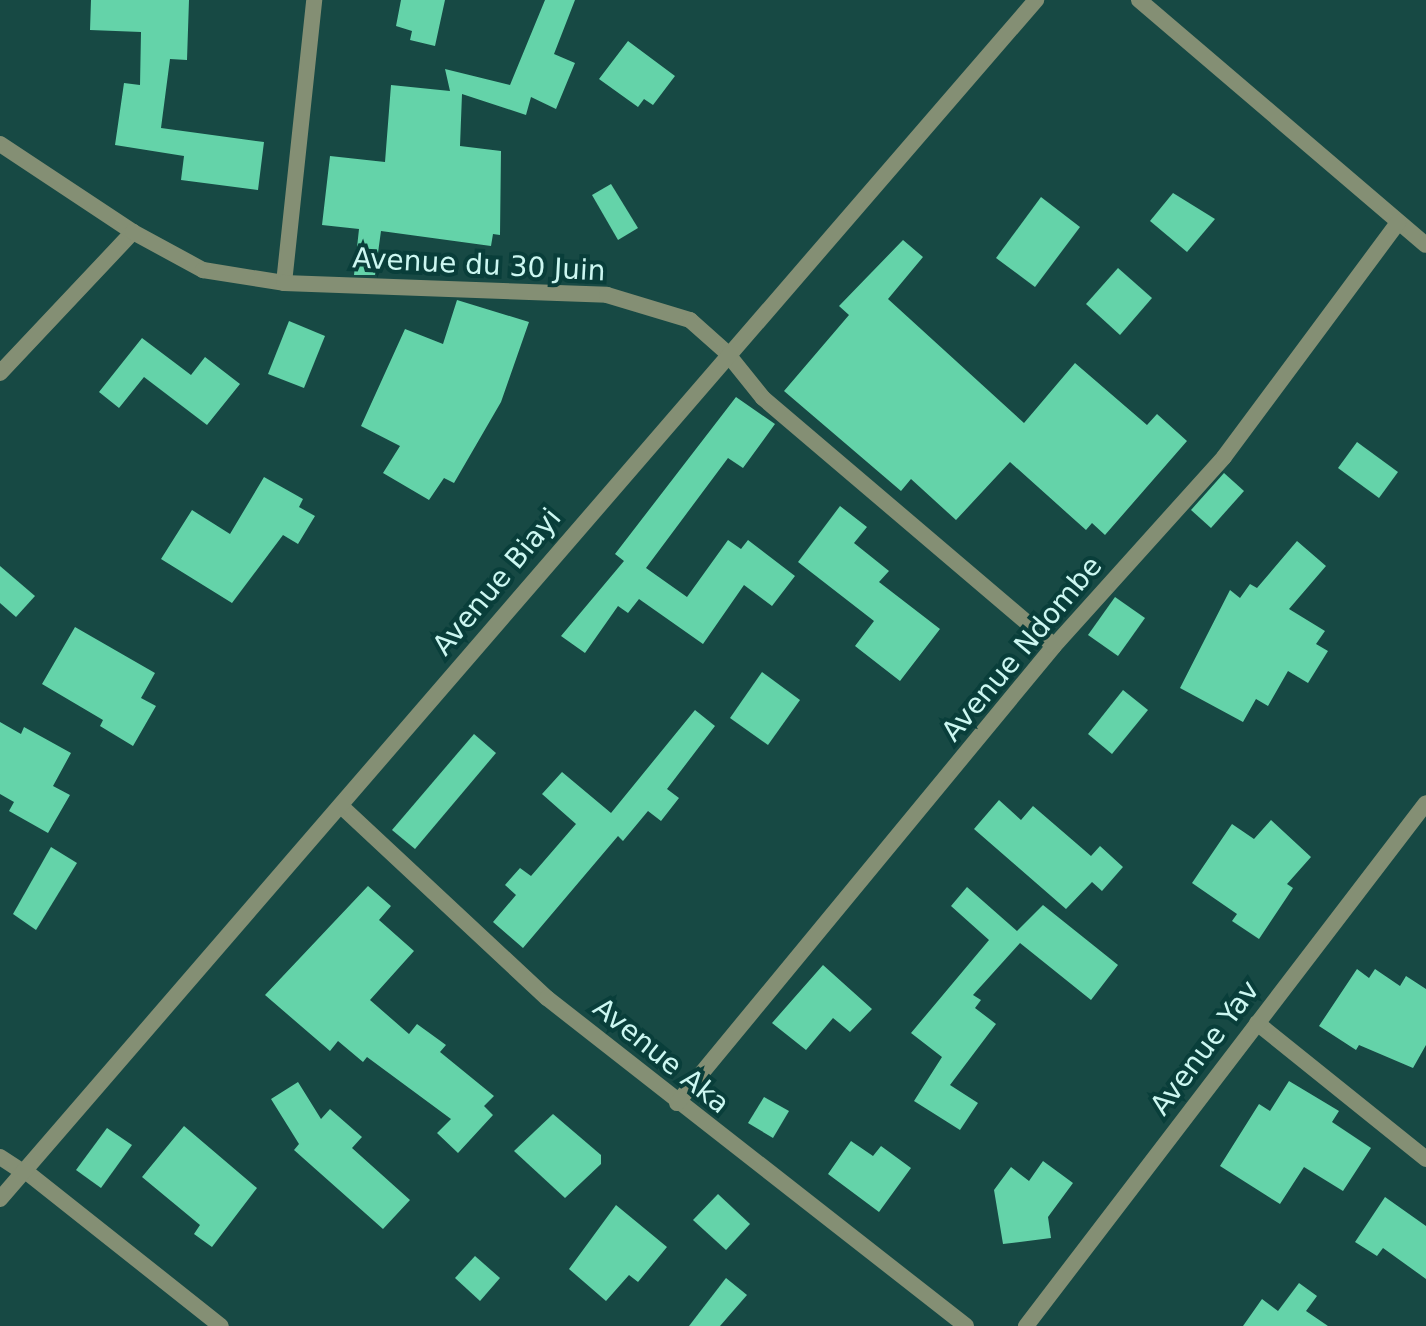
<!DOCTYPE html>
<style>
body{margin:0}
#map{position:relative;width:1426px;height:1326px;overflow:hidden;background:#174944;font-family:"DejaVu Sans",sans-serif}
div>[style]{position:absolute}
.building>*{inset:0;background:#64d3a9}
.minor>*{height:16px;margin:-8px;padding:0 8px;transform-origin:8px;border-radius:8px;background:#848f74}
.tertiary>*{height:16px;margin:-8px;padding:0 8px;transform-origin:8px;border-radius:8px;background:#848f74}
span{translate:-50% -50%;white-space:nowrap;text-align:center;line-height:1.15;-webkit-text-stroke:8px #093e3a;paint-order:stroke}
.street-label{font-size:28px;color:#ccf7f1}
</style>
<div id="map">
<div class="building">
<i style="clip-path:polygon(91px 0,189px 0,187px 60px,170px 59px,161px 128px,264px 142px,258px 190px,181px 180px,184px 156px,115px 145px,124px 83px,140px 85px,141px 32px,90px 30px)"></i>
<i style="clip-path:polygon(401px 0,445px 0,435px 46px,410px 40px,412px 31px,396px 26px)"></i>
<i style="clip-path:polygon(545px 0,575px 0,554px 54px,575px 63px,556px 109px,531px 97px,526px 115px,462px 94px,460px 146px,501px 151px,500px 235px,493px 234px,491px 246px,381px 231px,375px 275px,354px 275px,359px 229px,322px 225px,330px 156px,385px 162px,391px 85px,450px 91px,445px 69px,510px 85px)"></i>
<i style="clip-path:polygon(628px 41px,675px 76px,653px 105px,644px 99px,638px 107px,599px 79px)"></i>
<i style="clip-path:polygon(611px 184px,638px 228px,618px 240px,592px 195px)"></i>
<i style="clip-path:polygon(1173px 193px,1215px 219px,1187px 252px,1150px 221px)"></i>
<i style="clip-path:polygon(1041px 197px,1080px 227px,1035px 287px,996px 258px)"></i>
<i style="clip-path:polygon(903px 240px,923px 257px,888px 299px,1024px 423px,1075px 363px,1147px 425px,1157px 414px,1187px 441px,1105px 535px,1092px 523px,1086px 530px,1010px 462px,956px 520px,911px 479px,901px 491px,784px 391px,849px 315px,839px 306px)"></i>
<i style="clip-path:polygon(1118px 268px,1152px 298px,1120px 335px,1086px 304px)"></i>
<i style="clip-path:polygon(457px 300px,529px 322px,501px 402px,454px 483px,444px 478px,429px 500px,383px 473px,400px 446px,361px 426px,405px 329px,443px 344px)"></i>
<i style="clip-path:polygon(289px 321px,325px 336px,304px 388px,268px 374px)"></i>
<i style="clip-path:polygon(142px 338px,191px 375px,205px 357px,240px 384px,207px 425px,144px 377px,119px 408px,99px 392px)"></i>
<i style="clip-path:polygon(736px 397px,775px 424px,743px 468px,728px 458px,646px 568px,687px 597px,728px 540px,741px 549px,748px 540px,795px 576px,772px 606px,744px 585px,703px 644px,639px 599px,628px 613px,618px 606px,585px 653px,561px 636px,624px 561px,615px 554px)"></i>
<i style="clip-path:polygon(1357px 442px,1398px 472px,1379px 498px,1338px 468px)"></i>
<i style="clip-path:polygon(1224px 473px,1244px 491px,1211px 528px,1191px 510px)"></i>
<i style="clip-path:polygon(264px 477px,303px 499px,299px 507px,315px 516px,298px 544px,283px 535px,232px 603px,161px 559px,192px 510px,230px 534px)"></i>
<i style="clip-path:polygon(840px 506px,867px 527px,854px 543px,889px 571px,879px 582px,940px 629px,900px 681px,855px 646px,874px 621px,798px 562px)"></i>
<i style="clip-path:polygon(1297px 541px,1326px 566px,1289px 609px,1325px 631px,1316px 644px,1328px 651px,1308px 683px,1288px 671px,1268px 706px,1256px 699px,1243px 722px,1180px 688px,1230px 590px,1240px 598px,1250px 584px,1257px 588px)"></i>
<i style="clip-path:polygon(0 566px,35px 596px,16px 617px,0 603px)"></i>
<i style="clip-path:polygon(1115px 597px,1145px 618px,1118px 656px,1088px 635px)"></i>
<i style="clip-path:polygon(75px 627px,155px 673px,141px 698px,156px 706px,133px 746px,100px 726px,103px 720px,42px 684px)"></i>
<i style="clip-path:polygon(762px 672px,800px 700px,768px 745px,730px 718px)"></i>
<i style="clip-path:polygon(1123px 690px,1148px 710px,1112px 754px,1088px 734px)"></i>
<i style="clip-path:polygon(695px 710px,715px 726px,667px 789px,679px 798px,661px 821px,648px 811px,623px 841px,618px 836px,523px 948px,493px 922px,516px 895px,505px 885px,520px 868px,531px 876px,576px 824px,542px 794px,562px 772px,611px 813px)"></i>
<i style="clip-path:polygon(0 722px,21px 734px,24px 727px,71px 753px,53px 786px,70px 795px,48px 833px,9px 811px,14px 802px,0 794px)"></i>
<i style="clip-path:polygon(474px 734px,496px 753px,415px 849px,392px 830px)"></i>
<i style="clip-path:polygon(999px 800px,1021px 820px,1033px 806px,1091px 856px,1100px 846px,1123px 867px,1102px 891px,1092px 882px,1066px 909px,974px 829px)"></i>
<i style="clip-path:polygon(1271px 820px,1311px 857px,1287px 884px,1293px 888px,1259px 939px,1232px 921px,1237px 914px,1192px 883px,1232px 824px,1254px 839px)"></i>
<i style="clip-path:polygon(51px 847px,77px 863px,36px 930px,13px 914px)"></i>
<i style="clip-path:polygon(368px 886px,391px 906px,379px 920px,414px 951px,370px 1000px,409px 1034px,417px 1024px,446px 1045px,440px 1052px,494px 1096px,484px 1106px,493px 1115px,458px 1153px,437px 1133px,451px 1119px,367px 1057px,363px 1062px,338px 1041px,330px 1051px,265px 995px)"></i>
<i style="clip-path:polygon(967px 887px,1017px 931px,1043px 905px,1118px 965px,1091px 1000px,1020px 943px,973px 995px,981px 1000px,975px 1008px,996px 1024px,950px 1085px,978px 1103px,960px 1130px,914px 1101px,942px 1057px,911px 1033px,989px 940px,951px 906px)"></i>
<i style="clip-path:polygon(823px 965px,872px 1009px,850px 1032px,833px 1018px,806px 1050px,772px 1023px)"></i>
<i style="clip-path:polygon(1357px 969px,1369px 978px,1375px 969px,1400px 986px,1406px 976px,1426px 989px,1426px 1045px,1413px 1068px,1359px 1045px,1356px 1050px,1319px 1026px)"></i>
<i style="clip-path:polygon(1289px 1081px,1339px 1111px,1332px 1122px,1371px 1148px,1343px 1191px,1304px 1167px,1280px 1204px,1220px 1166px,1259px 1104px,1270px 1111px)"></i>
<i style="clip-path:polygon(298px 1082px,321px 1119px,330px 1109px,362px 1137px,352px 1148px,410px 1200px,383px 1229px,294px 1150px,299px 1144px,271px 1099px)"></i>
<i style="clip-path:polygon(764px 1097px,789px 1111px,773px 1138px,748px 1123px)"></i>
<i style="clip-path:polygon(553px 1114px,601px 1155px,601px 1164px,565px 1198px,514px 1151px)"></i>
<i style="clip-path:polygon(184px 1126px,257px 1188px,212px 1247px,194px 1234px,200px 1225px,142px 1177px)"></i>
<i style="clip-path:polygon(107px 1128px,132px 1145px,101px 1188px,76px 1170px)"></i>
<i style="clip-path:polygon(851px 1141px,873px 1156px,881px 1146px,911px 1168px,879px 1212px,828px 1174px)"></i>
<i style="clip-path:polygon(1043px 1161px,1073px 1183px,1048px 1217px,1051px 1238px,1003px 1244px,994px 1190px,1011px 1167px,1029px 1181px)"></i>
<i style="clip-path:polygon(718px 1194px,750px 1224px,726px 1250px,693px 1220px)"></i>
<i style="clip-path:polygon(1385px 1197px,1426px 1226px,1426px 1279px,1383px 1248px,1377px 1256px,1355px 1242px)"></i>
<i style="clip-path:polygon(616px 1205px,667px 1247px,638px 1282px,629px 1275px,606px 1301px,569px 1269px)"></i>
<i style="clip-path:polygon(475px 1256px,500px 1278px,480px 1301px,455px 1278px)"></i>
<i style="clip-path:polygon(726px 1278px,747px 1295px,720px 1326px,689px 1326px)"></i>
<i style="clip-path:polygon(1299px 1283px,1317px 1296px,1306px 1311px,1328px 1326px,1243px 1326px,1262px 1299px,1278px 1311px)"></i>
</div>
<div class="minor">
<i style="left:1139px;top:0;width:377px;rotate:40.5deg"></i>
<i style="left:284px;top:283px;width:285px;rotate:-83.9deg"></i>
<i style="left:726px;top:352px;width:59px;rotate:51.2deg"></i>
<i style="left:763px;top:398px;width:382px;rotate:40.4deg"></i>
<i style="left:0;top:373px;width:194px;rotate:-46.7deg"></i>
<i style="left:341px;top:806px;width:282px;rotate:43deg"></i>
<i style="left:547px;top:998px;width:532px;rotate:38.05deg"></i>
<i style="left:1257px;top:1023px;width:217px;rotate:38.8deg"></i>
<i style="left:677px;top:1103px;width:592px;rotate:-50.48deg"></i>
<i style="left:1054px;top:646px;width:254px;rotate:-48deg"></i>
<i style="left:1224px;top:457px;width:292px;rotate:-53.4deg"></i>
<i style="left:0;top:1157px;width:27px;rotate:33deg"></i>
<i style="left:1026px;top:1326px;width:658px;rotate:-52.59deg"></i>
</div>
<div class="tertiary">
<i style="left:0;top:144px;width:159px;rotate:33.5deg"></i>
<i style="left:133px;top:232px;width:80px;rotate:28.5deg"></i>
<i style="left:203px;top:270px;width:82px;rotate:9.1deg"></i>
<i style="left:284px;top:283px;width:323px;rotate:2.1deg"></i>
<i style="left:607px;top:295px;width:87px;rotate:16.8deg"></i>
<i style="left:690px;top:320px;width:48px;rotate:41.6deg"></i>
<i style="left:24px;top:1170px;width:251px;rotate:38.4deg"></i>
<i style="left:0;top:1199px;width:1585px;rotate:-49.17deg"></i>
</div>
<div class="street-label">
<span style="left:479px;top:265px;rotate:3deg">Avenue du 30 Juin</span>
<span style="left:497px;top:582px;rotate:-50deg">Avenue Biayi</span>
<span style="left:1022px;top:649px;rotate:-50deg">Avenue Ndombe</span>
<span style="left:1205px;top:1048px;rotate:-53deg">Avenue Yav</span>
<span style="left:661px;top:1056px;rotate:39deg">Avenue Aka</span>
</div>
</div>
